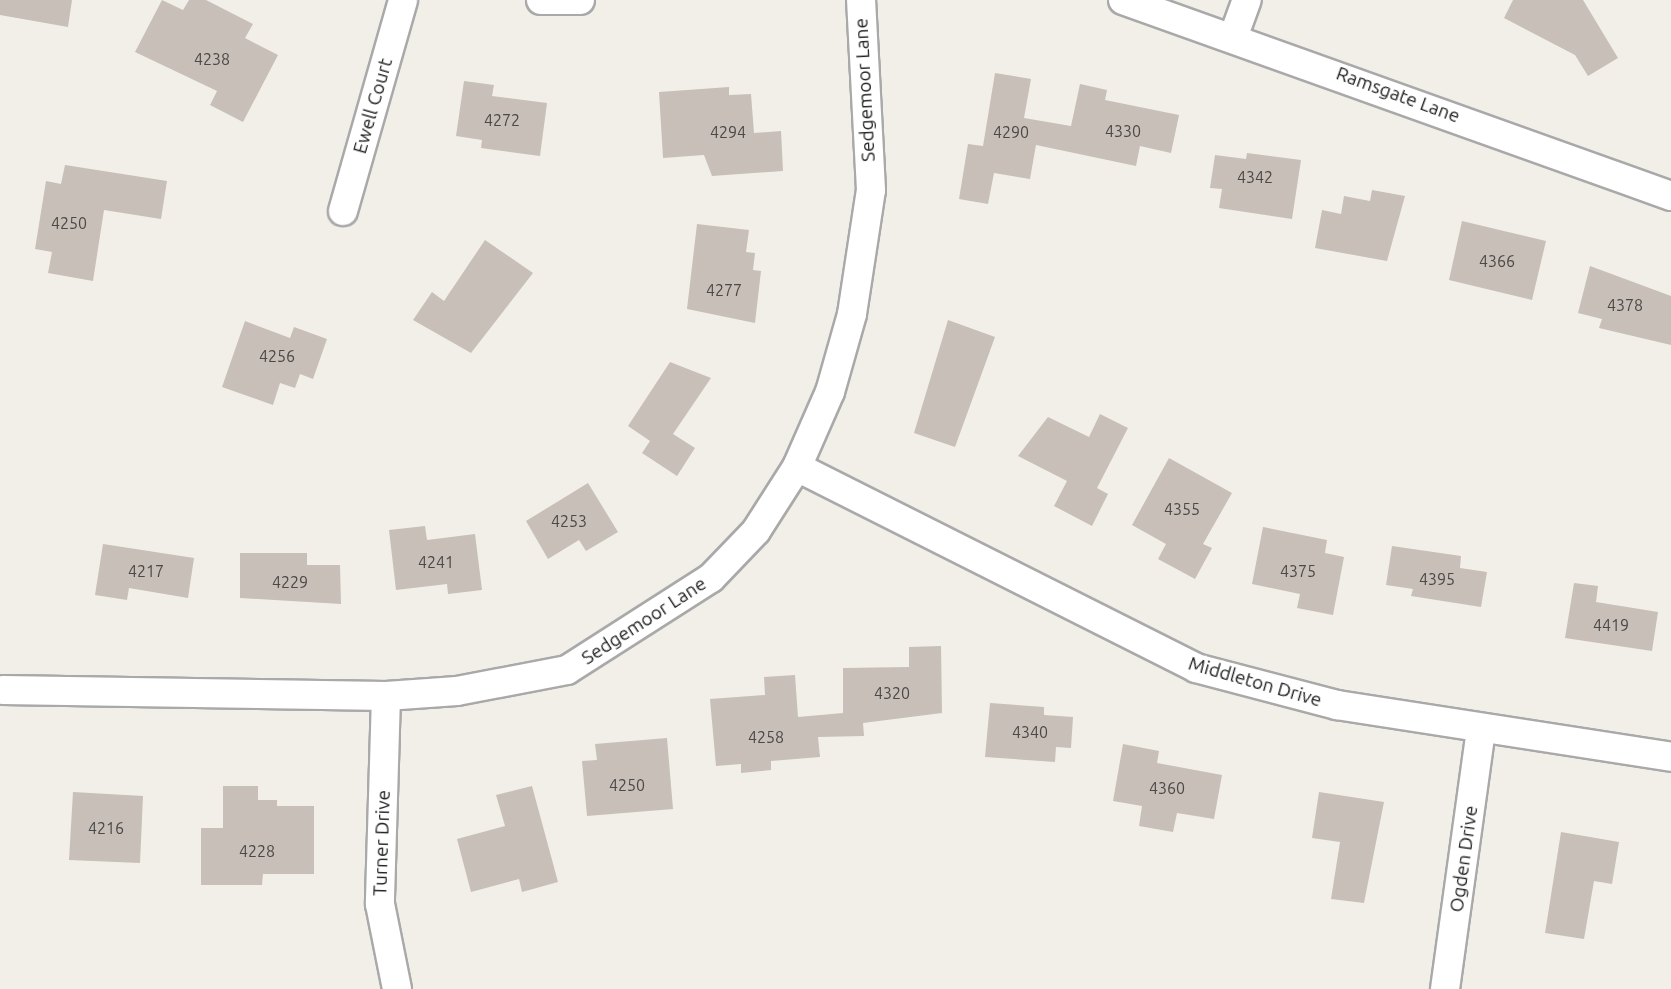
<!DOCTYPE html>
<style>
body{margin:0}
#map{position:relative;width:1671px;height:989px;overflow:hidden;background:#f2efe9;font-family:Ubuntu,sans-serif}
div>[style]{position:absolute}
.building>*{inset:0;background:#c7bfb8}
.roads{filter:drop-shadow(2px 0 #a9a9a9) drop-shadow(-2px 0 #a9a9a9) drop-shadow(0 2px #a9a9a9) drop-shadow(0 -2px #a9a9a9)}
.minor>*{height:28px;margin:-14px;padding:0 14px;transform-origin:14px;border-radius:14px;background:#fff}
span{translate:-50% -50%;white-space:nowrap;text-align:center;line-height:1.15;-webkit-text-stroke:5px #fff;paint-order:stroke}
.number-label{font-size:16px;color:#4b4948}
.number-label span{-webkit-text-stroke-width:0}
.street-label{font-size:19px;color:#222}
</style>
<div id="map">
<div class="building">
<i style="clip-path:polygon(0 0,72px 0,68px 27px,0 15px)"></i>
<i style="clip-path:polygon(162px 0,183px 10px,189px 0,206px 0,253px 24px,245px 38px,278px 55px,243px 122px,210px 105px,217px 91px,135px 52px)"></i>
<i style="clip-path:polygon(1513px 0,1583px 0,1618px 58px,1588px 76px,1575px 55px,1504px 18px)"></i>
<i style="clip-path:polygon(995px 73px,1031px 79px,1024px 118px,1071px 126px,1080px 84px,1107px 90px,1105px 100px,1179px 115px,1171px 153px,1140px 146px,1136px 166px,1036px 145px,1030px 179px,994px 173px,988px 204px,959px 199px,968px 144px,983px 146px)"></i>
<i style="clip-path:polygon(464px 81px,494px 85px,492px 96px,547px 103px,540px 156px,481px 148px,482px 140px,456px 136px)"></i>
<i style="clip-path:polygon(729px 87px,729px 95px,751px 94px,754px 133px,781px 131px,783px 171px,712px 176px,704px 155px,663px 158px,659px 92px)"></i>
<i style="clip-path:polygon(1247px 153px,1301px 160px,1292px 219px,1219px 208px,1222px 189px,1210px 188px,1215px 155px,1246px 159px)"></i>
<i style="clip-path:polygon(65px 165px,167px 181px,161px 219px,104px 210px,93px 281px,48px 273px,52px 252px,35px 249px,46px 181px,61px 184px)"></i>
<i style="clip-path:polygon(1372px 190px,1405px 196px,1387px 261px,1315px 248px,1322px 210px,1341px 214px,1344px 196px,1370px 201px)"></i>
<i style="clip-path:polygon(1462px 221px,1546px 241px,1532px 300px,1449px 280px)"></i>
<i style="clip-path:polygon(697px 224px,749px 230px,746px 252px,755px 253px,753px 270px,761px 271px,755px 323px,687px 309px)"></i>
<i style="clip-path:polygon(485px 240px,533px 273px,471px 353px,413px 320px,432px 292px,444px 301px)"></i>
<i style="clip-path:polygon(1590px 266px,1671px 296px,1671px 345px,1599px 328px,1602px 319px,1578px 313px)"></i>
<i style="clip-path:polygon(948px 320px,995px 337px,955px 447px,914px 433px)"></i>
<i style="clip-path:polygon(245px 321px,290px 338px,294px 327px,327px 339px,313px 379px,300px 374px,295px 388px,280px 383px,273px 405px,222px 387px)"></i>
<i style="clip-path:polygon(670px 362px,711px 378px,673px 434px,695px 448px,677px 476px,642px 453px,650px 441px,628px 426px)"></i>
<i style="clip-path:polygon(1100px 414px,1128px 428px,1097px 488px,1108px 494px,1092px 526px,1054px 506px,1067px 481px,1018px 456px,1048px 417px,1089px 437px)"></i>
<i style="clip-path:polygon(1169px 458px,1232px 493px,1203px 544px,1212px 548px,1195px 579px,1158px 559px,1166px 544px,1132px 525px)"></i>
<i style="clip-path:polygon(588px 483px,618px 532px,586px 551px,579px 540px,548px 559px,526px 521px)"></i>
<i style="clip-path:polygon(425px 526px,427px 540px,475px 534px,482px 590px,448px 594px,447px 584px,396px 590px,389px 530px)"></i>
<i style="clip-path:polygon(1263px 527px,1327px 540px,1325px 553px,1344px 557px,1333px 615px,1297px 608px,1300px 594px,1252px 584px)"></i>
<i style="clip-path:polygon(103px 544px,194px 558px,188px 598px,129px 588px,127px 600px,95px 595px)"></i>
<i style="clip-path:polygon(1392px 546px,1461px 556px,1460px 568px,1487px 572px,1481px 607px,1411px 596px,1413px 589px,1386px 585px)"></i>
<i style="clip-path:polygon(240px 553px,307px 553px,307px 565px,340px 565px,341px 604px,240px 598px)"></i>
<i style="clip-path:polygon(1574px 583px,1598px 586px,1596px 602px,1658px 612px,1652px 651px,1565px 638px)"></i>
<i style="clip-path:polygon(941px 646px,942px 713px,863px 723px,864px 736px,818px 737px,820px 757px,771px 761px,771px 770px,741px 773px,741px 764px,716px 766px,710px 699px,765px 695px,764px 677px,795px 675px,798px 717px,843px 713px,843px 668px,909px 667px,909px 647px)"></i>
<i style="clip-path:polygon(990px 703px,1044px 707px,1044px 715px,1073px 717px,1071px 748px,1056px 747px,1055px 762px,985px 757px)"></i>
<i style="clip-path:polygon(667px 738px,673px 809px,587px 816px,582px 761px,597px 760px,595px 744px)"></i>
<i style="clip-path:polygon(1123px 744px,1159px 751px,1157px 763px,1222px 775px,1214px 819px,1177px 813px,1173px 832px,1139px 826px,1142px 806px,1113px 801px)"></i>
<i style="clip-path:polygon(223px 786px,258px 786px,258px 800px,277px 800px,277px 806px,314px 806px,314px 874px,263px 874px,262px 885px,201px 885px,201px 828px,223px 828px)"></i>
<i style="clip-path:polygon(532px 786px,558px 882px,522px 892px,519px 879px,471px 892px,457px 839px,505px 826px,496px 795px)"></i>
<i style="clip-path:polygon(73px 792px,143px 796px,140px 863px,69px 860px)"></i>
<i style="clip-path:polygon(1319px 792px,1384px 802px,1364px 903px,1331px 899px,1340px 842px,1312px 838px)"></i>
<i style="clip-path:polygon(1561px 832px,1619px 842px,1612px 884px,1594px 881px,1584px 939px,1545px 933px)"></i>
</div>
<div class="roads">
<div class="minor">
<i style="left:541px;top:0;width:39px"></i>
<i style="left:1123px;top:0;width:582px;rotate:19.68deg"></i>
<i style="left:1234px;top:35px;width:37px;rotate:-70deg"></i>
<i style="left:343px;top:211px;width:219px;rotate:-74.1deg"></i>
<i style="left:797px;top:467px;width:447px;rotate:26.7deg"></i>
<i style="left:1196px;top:668px;width:146px;rotate:14.7deg"></i>
<i style="left:1337px;top:705px;width:338px;rotate:8.8deg"></i>
<i style="left:3px;top:690px;width:383px;rotate:0.9deg"></i>
<i style="left:386px;top:696px;width:71px;rotate:-4deg"></i>
<i style="left:457px;top:691px;width:112px;rotate:-10.8deg"></i>
<i style="left:567px;top:670px;width:171px;rotate:-32.6deg"></i>
<i style="left:711px;top:578px;width:65px;rotate:-46.2deg"></i>
<i style="left:756px;top:531px;width:76px;rotate:-57.4deg"></i>
<i style="left:797px;top:467px;width:82px;rotate:-66.3deg"></i>
<i style="left:830px;top:392px;width:81px;rotate:-74.2deg"></i>
<i style="left:852px;top:314px;width:125px;rotate:-81.3deg"></i>
<i style="left:871px;top:190px;width:190px;rotate:-93deg"></i>
<i style="left:386px;top:696px;width:208px;rotate:91.7deg"></i>
<i style="left:380px;top:904px;width:87px;rotate:78.7deg"></i>
<i style="left:1445px;top:989px;width:263px;rotate:-82.1deg"></i>
</div>
</div>
<div class="number-label">
<span style="left:212px;top:59px">4238</span>
<span style="left:502px;top:120px">4272</span>
<span style="left:1123px;top:131px">4330</span>
<span style="left:728px;top:132px">4294</span>
<span style="left:1011px;top:132px">4290</span>
<span style="left:1255px;top:177px">4342</span>
<span style="left:69px;top:223px">4250</span>
<span style="left:1497px;top:261px">4366</span>
<span style="left:724px;top:290px">4277</span>
<span style="left:1625px;top:305px">4378</span>
<span style="left:277px;top:356px">4256</span>
<span style="left:1182px;top:509px">4355</span>
<span style="left:569px;top:521px">4253</span>
<span style="left:436px;top:562px">4241</span>
<span style="left:146px;top:571px">4217</span>
<span style="left:1298px;top:571px">4375</span>
<span style="left:1437px;top:579px">4395</span>
<span style="left:290px;top:582px">4229</span>
<span style="left:1611px;top:625px">4419</span>
<span style="left:892px;top:693px">4320</span>
<span style="left:1030px;top:732px">4340</span>
<span style="left:766px;top:737px">4258</span>
<span style="left:627px;top:785px">4250</span>
<span style="left:1167px;top:788px">4360</span>
<span style="left:106px;top:828px">4216</span>
<span style="left:257px;top:851px">4228</span>
</div>
<div class="street-label">
<span style="left:865px;top:90px;rotate:-93deg">Sedgemoor Lane</span>
<span style="left:1398px;top:95px;rotate:20deg">Ramsgate Lane</span>
<span style="left:373px;top:106px;rotate:-74deg">Ewell Court</span>
<span style="left:644px;top:621px;rotate:-33deg">Sedgemoor Lane</span>
<span style="left:1255px;top:682px;rotate:16deg">Middleton Drive</span>
<span style="left:382px;top:843px;rotate:-88deg">Turner Drive</span>
<span style="left:1464px;top:859px;rotate:-82deg">Ogden Drive</span>
</div>
</div>
